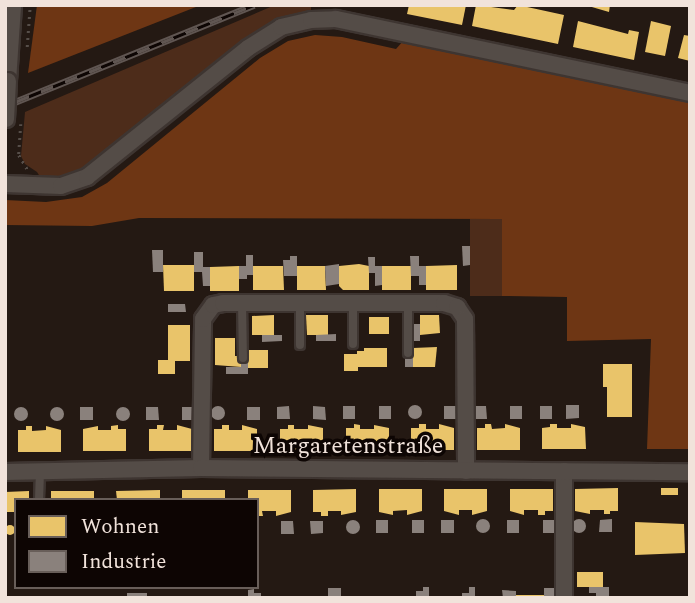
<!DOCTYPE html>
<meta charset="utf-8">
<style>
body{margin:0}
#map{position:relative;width:695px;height:603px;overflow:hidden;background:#241913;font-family:Spectral,serif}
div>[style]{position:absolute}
.green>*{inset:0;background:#4d2c1a}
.forest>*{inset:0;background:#6e3614}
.homes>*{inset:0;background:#e9c46a}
.round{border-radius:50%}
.industry>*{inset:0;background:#8a817c}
.path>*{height:2.5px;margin-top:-1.25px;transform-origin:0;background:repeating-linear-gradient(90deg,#564e49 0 2px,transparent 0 7px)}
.roads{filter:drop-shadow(2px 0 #3e3531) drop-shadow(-2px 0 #3e3531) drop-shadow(0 2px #3e3531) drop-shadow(0 -2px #3e3531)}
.lane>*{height:8px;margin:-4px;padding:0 4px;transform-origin:4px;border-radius:4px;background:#544c47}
.street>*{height:16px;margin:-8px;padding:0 8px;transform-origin:8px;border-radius:8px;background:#544c47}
.rail>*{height:7px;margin-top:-3.5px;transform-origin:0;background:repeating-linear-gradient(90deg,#0d0503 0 13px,#605652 0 26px);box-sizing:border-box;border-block:2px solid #605652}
.bridges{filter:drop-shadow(2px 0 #3e3531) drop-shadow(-2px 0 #3e3531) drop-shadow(0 2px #3e3531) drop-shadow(0 -2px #3e3531)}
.street-bridge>*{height:16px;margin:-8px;padding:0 8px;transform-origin:8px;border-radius:8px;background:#544c47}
span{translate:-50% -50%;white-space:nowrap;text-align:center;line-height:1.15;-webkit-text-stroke:7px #0d0503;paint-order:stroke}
.street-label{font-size:24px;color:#f1e3db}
.frame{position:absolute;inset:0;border:7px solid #f1e3db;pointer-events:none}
.legend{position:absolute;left:14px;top:498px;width:245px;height:91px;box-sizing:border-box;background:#0d0503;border:2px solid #685e59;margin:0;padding:9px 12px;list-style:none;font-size:21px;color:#f1e3db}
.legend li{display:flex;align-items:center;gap:14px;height:35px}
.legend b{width:35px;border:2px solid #685e59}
</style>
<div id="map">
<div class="green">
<i style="clip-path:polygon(275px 5px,311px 5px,311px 10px,284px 18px,242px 41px,96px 162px,70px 176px,42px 180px,37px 172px,25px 164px,21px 156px,25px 112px)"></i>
<i style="clip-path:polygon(470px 219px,502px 219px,502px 296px,470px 296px)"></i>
</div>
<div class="forest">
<i style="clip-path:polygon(37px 5px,201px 5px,28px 73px)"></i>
<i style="clip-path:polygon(315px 35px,342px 37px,396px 49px,404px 40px,690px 102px,690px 449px,647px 449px,651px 339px,567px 341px,567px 297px,502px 296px,502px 219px,139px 218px,92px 226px,5px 225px,5px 200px,46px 202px,82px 197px,107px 183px,260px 58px,288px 41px)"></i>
</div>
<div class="homes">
<i style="clip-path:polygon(409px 5px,466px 5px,462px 25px,407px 14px)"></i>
<i style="clip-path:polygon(476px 5px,514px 10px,518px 5px,564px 15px,558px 44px,472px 26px)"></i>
<i style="clip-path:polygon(585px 5px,610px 5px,609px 12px)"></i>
<i style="clip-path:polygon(578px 21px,628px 34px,629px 30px,639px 32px,634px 60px,573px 47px)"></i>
<i style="clip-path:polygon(651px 21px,671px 26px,665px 56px,645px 52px)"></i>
<i style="clip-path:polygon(684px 35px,690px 36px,690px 61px,678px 58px)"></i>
<i style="clip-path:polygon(359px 264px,369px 266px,369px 290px,343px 290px,339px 286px,339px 266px)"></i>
<i style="clip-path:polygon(163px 265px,194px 265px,194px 291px,164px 291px)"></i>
<i style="clip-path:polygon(457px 265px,457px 290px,426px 290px,426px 266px)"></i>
<i style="clip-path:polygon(239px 266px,239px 291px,210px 291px,210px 267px)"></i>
<i style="clip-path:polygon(253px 266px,283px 266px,284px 290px,253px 290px)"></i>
<i style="clip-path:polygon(297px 266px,325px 266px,326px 290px,297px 290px)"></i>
<i style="clip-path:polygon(382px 266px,411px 266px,411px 290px,382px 290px)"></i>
<i style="clip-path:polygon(274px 315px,274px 335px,252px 335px,252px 316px)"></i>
<i style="clip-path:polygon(306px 315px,328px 315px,328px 335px,307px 335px)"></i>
<i style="clip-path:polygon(420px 315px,439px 315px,440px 333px,420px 335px)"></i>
<i style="clip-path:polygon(369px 317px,389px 317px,389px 334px,369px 334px)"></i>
<i style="clip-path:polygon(168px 325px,190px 325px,190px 361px,175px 361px,175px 374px,158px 374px,158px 360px,168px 360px)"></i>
<i style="clip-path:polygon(215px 338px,235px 338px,235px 356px,241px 356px,241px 367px,215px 365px)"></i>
<i style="clip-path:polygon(437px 347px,435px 367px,413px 367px,413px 348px)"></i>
<i style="clip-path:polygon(364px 348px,387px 348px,387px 367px,358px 367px,358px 371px,344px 371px,344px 354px,357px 354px,357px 351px,364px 351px)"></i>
<i style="clip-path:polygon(248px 350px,268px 350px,268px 368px,248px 368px)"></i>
<i style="clip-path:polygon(603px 364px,632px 364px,632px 417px,607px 417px,607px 387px,603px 387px)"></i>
<i style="clip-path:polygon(354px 424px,360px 425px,360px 429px,374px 429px,374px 425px,389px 428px,389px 450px,346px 450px,346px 428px,354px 428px)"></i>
<i style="clip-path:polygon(419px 424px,426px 424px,426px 429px,439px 429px,439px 424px,454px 428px,454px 450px,411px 450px,411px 428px,419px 428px)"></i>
<i style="clip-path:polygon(485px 424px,491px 424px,492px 429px,505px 428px,505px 424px,520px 428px,520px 450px,477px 450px,477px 428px,485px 428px)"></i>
<i style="clip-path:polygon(550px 424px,557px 424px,557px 428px,571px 428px,571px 424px,585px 427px,586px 449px,542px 449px,542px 428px,550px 427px)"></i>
<i style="clip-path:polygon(118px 425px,118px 429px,126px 429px,126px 451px,83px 451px,83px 429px,98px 426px,98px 430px,111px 430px,111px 426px)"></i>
<i style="clip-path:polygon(157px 425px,164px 425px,163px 430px,177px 430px,177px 425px,192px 429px,192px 451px,149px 451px,149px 429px,157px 429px)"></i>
<i style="clip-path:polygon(222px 425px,229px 425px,229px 430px,242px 430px,242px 425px,257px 429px,257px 451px,214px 451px,214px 429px,222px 429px)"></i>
<i style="clip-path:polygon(288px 425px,294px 425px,294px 429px,308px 429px,308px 425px,323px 428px,323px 450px,280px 451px,280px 429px,288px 429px)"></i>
<i style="clip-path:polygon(26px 426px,32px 426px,32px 431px,46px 430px,46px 426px,61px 430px,61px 452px,18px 452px,18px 430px,26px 430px)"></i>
<i style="clip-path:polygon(618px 488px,618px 511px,610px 511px,610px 514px,604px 514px,604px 510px,590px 510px,590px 514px,575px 511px,575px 489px)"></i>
<i style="clip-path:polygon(661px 488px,678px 488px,678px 495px,661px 495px)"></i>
<i style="clip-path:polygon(356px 489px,356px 512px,341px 515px,341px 511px,328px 511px,328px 516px,321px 516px,321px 512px,313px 512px,313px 490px)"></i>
<i style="clip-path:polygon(379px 489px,422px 489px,422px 511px,407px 515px,407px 510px,393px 511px,393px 515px,379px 512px)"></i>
<i style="clip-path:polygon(444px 489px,487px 489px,487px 511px,472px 515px,472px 510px,459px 510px,459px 515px,444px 511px)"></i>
<i style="clip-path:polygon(510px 489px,553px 489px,553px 511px,545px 511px,545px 515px,538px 515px,538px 510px,524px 510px,524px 515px,510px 511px)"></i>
<i style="clip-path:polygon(160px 490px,160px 500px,117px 500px,116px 491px)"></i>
<i style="clip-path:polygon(182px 490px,225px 490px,225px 500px,182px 500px)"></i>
<i style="clip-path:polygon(248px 490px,291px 490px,291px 512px,276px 516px,276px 511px,262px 511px,263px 516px,257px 516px,257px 500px,248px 500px)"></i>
<i style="clip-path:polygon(29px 491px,29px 500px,16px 500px,16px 512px,5px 512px,5px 492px)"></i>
<i style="clip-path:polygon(51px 491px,94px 491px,94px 500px,51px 500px)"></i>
<i style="clip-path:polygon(635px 522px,684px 524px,685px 553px,635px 555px)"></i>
<i class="round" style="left:5px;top:525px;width:10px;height:10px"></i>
<i style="clip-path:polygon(577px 572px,603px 572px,603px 587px,577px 587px)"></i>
<i style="clip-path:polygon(516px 595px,544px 595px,544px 598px,516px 598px)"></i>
</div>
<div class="industry">
<i style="clip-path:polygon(462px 246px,470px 246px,470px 265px,463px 266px)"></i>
<i style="clip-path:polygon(152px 250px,163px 250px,163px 272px,153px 272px)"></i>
<i style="clip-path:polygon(194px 252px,203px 252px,203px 267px,210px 267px,210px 286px,203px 286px,202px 272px,194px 272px)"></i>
<i style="clip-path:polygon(246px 255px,253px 255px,253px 275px,247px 275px,247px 279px,239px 279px,239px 266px,246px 266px)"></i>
<i style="clip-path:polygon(290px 256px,297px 256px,297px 276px,284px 276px,283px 260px,290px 260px)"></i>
<i style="clip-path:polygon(410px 256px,419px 256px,419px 266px,426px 266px,426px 285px,419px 285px,419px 276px,411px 276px)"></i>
<i style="clip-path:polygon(368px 257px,375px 257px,375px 266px,382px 266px,382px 285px,375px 286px,375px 273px,369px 273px)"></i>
<i style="clip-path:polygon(339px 264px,339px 284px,326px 286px,325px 266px)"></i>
<i style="clip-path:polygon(168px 304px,185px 304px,186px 312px,168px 312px)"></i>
<i style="clip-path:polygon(412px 324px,420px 324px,420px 341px,412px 341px)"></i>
<i style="clip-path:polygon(336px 334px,336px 341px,316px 341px,316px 335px)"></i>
<i style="clip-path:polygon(262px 335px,282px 335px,282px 341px,262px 342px)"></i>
<i style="clip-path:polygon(405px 355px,413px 355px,413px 367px,405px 367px)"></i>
<i style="clip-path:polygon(241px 361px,248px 361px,248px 374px,226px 374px,226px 367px,241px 367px)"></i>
<i class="round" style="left:408px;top:405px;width:14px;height:14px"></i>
<i style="clip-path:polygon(566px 405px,579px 405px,579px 418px,566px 419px)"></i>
<i class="round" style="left:211px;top:406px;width:14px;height:14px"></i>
<i style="clip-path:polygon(289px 406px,290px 419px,277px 419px,277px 407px)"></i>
<i style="clip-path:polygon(313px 406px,325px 407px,326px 420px,313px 419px)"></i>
<i style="clip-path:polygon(343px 406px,355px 406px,355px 419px,343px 419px)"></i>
<i style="clip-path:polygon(379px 406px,391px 406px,391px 419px,379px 419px)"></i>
<i style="clip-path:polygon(444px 406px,457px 406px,457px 419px,444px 419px)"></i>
<i style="clip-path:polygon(474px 406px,486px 406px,487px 419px,474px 419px)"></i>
<i style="clip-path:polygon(510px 406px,522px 406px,522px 419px,510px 419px)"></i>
<i style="clip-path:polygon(540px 406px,552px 406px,552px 419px,540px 419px)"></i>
<i class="round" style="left:14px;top:407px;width:14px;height:14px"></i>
<i class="round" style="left:116px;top:407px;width:14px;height:14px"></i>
<i class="round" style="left:50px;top:407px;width:14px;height:14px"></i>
<i style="clip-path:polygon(80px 407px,93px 407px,93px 420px,80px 420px)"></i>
<i style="clip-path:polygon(146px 407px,158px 407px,159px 420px,146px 420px)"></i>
<i style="clip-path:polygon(182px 407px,194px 407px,194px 420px,182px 420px)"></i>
<i style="clip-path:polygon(247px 407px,260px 407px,260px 420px,247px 420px)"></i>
<i class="round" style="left:572px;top:519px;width:14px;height:14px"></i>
<i class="round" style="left:476px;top:519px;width:14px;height:14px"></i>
<i style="clip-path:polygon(612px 519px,612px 532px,599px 532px,600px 520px)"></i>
<i class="round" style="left:346px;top:520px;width:14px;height:14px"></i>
<i style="clip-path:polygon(376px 520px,388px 520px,388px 533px,376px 533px)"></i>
<i style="clip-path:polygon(412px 520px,424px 520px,424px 533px,412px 533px)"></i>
<i style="clip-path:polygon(441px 520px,454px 520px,454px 533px,441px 533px)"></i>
<i style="clip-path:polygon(507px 520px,519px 520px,519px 533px,507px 533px)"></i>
<i style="clip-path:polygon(543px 520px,555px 520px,555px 533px,543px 533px)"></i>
<i style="clip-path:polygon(281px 521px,293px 521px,294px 534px,281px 534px)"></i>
<i style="clip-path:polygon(310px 521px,323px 521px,323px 533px,311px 534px)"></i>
<i style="clip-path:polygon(423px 587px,429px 587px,429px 598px,416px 598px,416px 591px,423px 591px)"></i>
<i style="clip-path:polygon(469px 587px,475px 587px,475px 598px,462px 598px,462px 593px,469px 593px)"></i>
<i style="clip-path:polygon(589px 587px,609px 587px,609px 598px,596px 598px,596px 593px,589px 593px)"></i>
<i style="clip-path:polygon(328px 588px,341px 588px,341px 598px,328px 598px)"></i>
<i style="clip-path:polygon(544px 588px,558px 588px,558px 598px,544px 598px)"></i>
<i style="clip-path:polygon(254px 589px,254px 593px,261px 593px,261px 598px,248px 598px,248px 590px)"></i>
<i style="clip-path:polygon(502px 590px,516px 591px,516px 598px,503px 598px)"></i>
<i style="clip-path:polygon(127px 593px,147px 593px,147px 598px,127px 598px)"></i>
</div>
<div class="path">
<i style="left:27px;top:47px;width:42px;rotate:-85.9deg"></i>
<i style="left:21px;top:124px;width:31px;rotate:94deg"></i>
<i style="left:19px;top:155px;width:17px;rotate:59deg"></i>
<i style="left:170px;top:587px;width:6px;rotate:90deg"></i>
</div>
<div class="roads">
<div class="lane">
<i style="left:242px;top:303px;width:55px;rotate:89deg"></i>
<i style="left:353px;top:344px;width:41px;rotate:-90deg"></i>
<i style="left:300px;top:345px;width:42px;rotate:-90deg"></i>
<i style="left:408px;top:353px;width:50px;rotate:-90deg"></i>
<i style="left:39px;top:500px;width:29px;rotate:-88deg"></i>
</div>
<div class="street">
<i style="left:8px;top:81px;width:76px;rotate:-86.2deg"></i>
<i style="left:5px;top:184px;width:56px;rotate:2deg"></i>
<i style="left:61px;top:186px;width:28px;rotate:-19deg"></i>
<i style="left:87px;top:177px;width:206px;rotate:-38.7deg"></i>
<i style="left:248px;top:48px;width:39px;rotate:-32deg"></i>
<i style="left:281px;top:27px;width:31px;rotate:-13deg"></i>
<i style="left:311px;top:20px;width:25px;rotate:-2deg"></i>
<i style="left:336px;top:19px;width:362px;rotate:11.8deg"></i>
<i style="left:201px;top:468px;width:149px;rotate:-89.2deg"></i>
<i style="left:203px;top:319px;width:17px;rotate:-54deg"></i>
<i style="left:213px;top:305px;width:10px;rotate:-11deg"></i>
<i style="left:223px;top:303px;width:221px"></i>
<i style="left:444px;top:303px;width:14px;rotate:17deg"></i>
<i style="left:457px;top:307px;width:14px;rotate:56deg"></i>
<i style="left:465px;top:319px;width:152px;rotate:89.6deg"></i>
<i style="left:564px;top:471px;width:127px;rotate:90deg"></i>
<i style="left:5px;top:472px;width:196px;rotate:-1.2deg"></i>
<i style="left:201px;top:468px;width:489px;rotate:0.5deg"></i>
</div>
</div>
<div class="rail">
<i style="left:5px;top:106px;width:269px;rotate:-22.1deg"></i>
</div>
<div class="bridges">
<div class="street-bridge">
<i style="left:6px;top:119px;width:38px;rotate:-87deg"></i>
</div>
</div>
<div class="street-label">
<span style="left:348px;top:447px">Margaretenstraße</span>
</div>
<div class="frame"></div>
<ul class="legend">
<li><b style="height:19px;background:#e9c46a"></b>Wohnen</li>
<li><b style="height:19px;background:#8a817c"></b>Industrie</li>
</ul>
</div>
